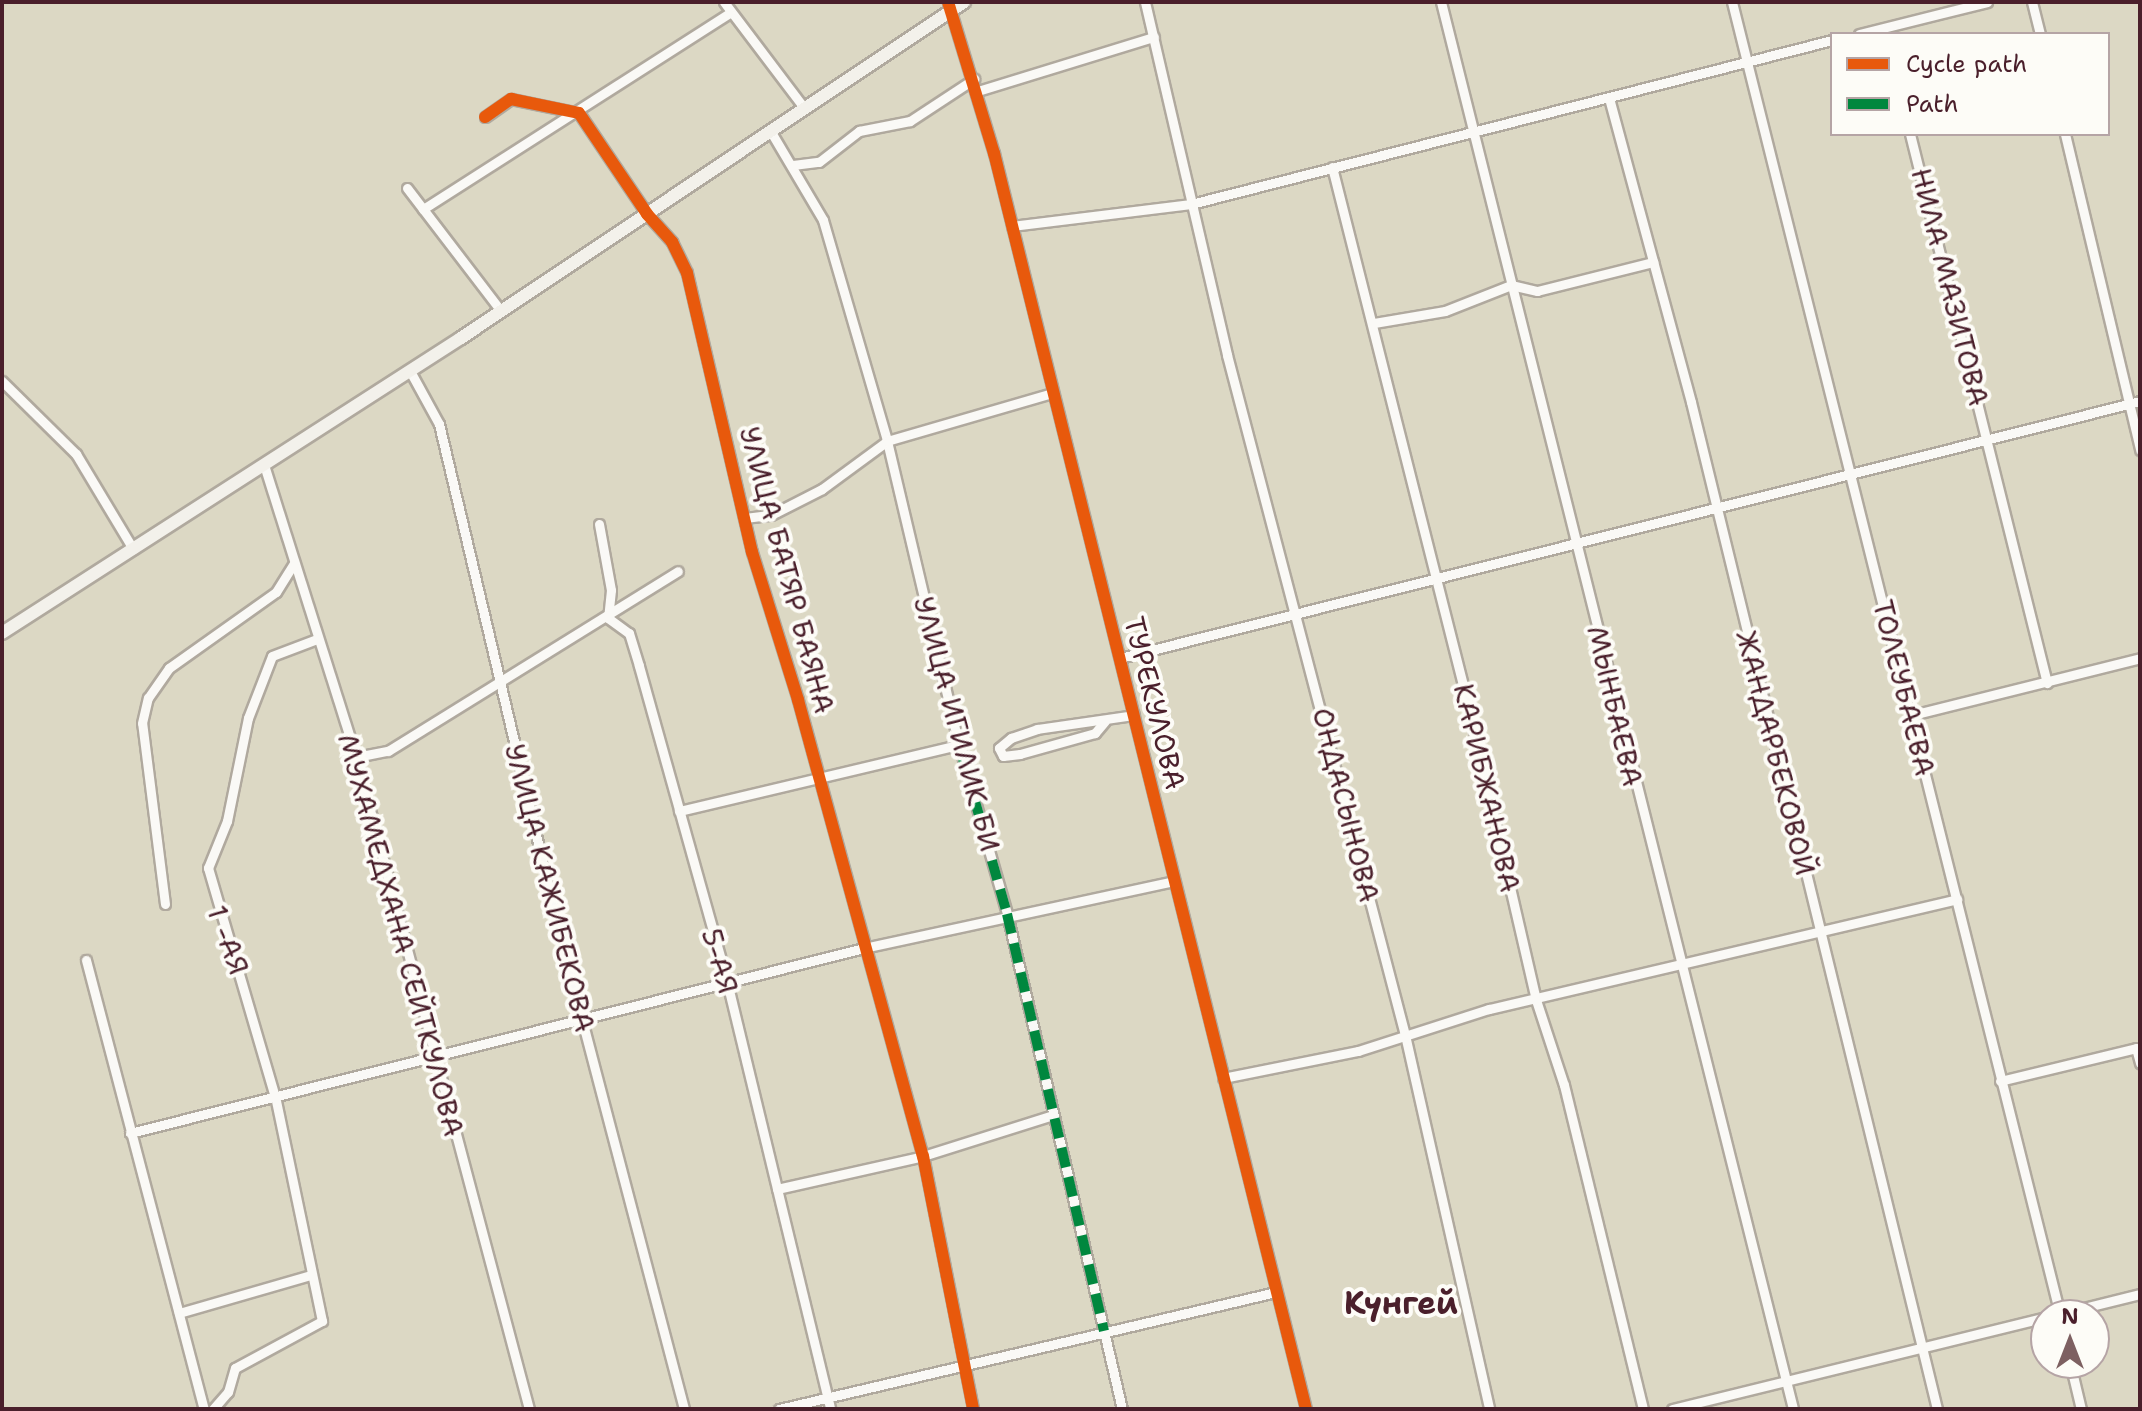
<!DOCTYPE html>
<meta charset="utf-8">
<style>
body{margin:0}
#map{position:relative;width:2142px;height:1411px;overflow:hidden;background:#dcd8c4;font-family:"Shantell Sans",sans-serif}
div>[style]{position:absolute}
.roads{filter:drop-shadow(2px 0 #b0a99e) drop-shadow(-2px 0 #b0a99e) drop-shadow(0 2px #b0a99e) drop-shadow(0 -2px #b0a99e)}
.minor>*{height:9px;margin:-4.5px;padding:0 4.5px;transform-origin:4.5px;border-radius:4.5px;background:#faf9f6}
.secondary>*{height:12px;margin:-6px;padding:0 6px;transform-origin:6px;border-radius:6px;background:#f3f1eb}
.quiet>*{height:10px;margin-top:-5px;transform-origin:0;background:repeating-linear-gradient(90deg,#00873e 0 20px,transparent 0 30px)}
.cycleway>*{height:12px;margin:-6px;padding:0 6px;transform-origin:6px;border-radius:6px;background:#e8590c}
span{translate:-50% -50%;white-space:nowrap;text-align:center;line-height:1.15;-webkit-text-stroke:8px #fdfcf7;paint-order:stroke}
.street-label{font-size:28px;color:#4a1f2b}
.quarter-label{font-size:32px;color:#4a1f2b;font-weight:700}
.frame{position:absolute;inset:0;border:4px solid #4a1f2b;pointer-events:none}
.legend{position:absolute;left:1830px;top:32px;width:280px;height:104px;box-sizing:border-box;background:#fdfcf7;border:2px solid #b5a4a5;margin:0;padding:10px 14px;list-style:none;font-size:24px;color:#4a1f2b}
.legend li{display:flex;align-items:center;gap:16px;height:40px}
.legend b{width:40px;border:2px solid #b5a4a5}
.north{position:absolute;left:2030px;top:1299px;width:80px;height:80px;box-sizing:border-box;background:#fdfcf7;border:2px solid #b5a4a5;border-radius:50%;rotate:0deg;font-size:22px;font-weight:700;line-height:32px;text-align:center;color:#4a1f2b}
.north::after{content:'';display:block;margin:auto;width:28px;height:36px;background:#7d6061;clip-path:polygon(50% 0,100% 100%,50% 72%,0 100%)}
</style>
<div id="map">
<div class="roads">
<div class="minor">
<i style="left:724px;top:2px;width:134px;rotate:52.9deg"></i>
<i style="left:948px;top:2px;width:158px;rotate:73.1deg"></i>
<i style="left:994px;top:153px;width:1294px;rotate:76.05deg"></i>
<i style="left:1145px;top:2px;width:362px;rotate:76.9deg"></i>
<i style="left:1227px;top:355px;width:703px;rotate:75.33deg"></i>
<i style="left:1405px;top:1035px;width:383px;rotate:77.3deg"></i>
<i style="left:1441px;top:2px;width:1450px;rotate:75.95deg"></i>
<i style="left:1732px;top:2px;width:1353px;rotate:75.97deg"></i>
<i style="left:2032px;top:2px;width:33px;rotate:76deg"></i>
<i style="left:1859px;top:34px;width:132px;rotate:-14deg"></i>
<i style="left:978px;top:91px;width:184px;rotate:-17.1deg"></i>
<i style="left:1609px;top:98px;width:315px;rotate:74.9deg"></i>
<i style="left:1691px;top:402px;width:1037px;rotate:76.27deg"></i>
<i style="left:485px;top:117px;width:32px;rotate:-35deg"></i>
<i style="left:511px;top:99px;width:69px;rotate:11.6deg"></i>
<i style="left:579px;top:113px;width:122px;rotate:56deg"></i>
<i style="left:647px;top:214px;width:38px;rotate:48deg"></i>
<i style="left:672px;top:242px;width:34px;rotate:64deg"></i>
<i style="left:687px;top:273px;width:286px;rotate:76.9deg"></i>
<i style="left:752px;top:552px;width:155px;rotate:72.7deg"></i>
<i style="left:798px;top:700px;width:473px;rotate:74.7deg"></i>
<i style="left:923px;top:1156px;width:258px;rotate:78.8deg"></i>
<i style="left:771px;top:132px;width:102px;rotate:59.4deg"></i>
<i style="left:823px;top:220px;width:230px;rotate:73.8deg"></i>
<i style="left:887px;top:441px;width:312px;rotate:76.7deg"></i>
<i style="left:959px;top:745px;width:176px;rotate:74.1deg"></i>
<i style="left:1007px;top:914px;width:508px;rotate:76.92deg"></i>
<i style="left:1910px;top:134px;width:566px;rotate:75.99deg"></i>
<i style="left:2065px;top:134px;width:325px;rotate:76.6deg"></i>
<i style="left:793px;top:165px;width:26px;rotate:-7deg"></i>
<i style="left:819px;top:162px;width:51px;rotate:-37.8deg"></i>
<i style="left:859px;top:131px;width:52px;rotate:-11.1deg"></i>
<i style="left:910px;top:121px;width:77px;rotate:-33.3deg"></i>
<i style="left:1332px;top:167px;width:551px;rotate:75.81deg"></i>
<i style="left:1467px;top:701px;width:307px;rotate:77deg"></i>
<i style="left:1536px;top:1000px;width:89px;rotate:71.8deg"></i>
<i style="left:1564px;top:1085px;width:333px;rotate:76.3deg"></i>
<i style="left:407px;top:188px;width:155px;rotate:52.6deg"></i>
<i style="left:423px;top:209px;width:364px;rotate:-32.6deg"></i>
<i style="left:1012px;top:226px;width:180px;rotate:-7deg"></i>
<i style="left:1191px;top:204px;width:662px;rotate:-14.35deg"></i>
<i style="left:1374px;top:323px;width:72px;rotate:-9.6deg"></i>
<i style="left:1445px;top:311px;width:71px;rotate:-21.5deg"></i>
<i style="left:1511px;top:285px;width:27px;rotate:13deg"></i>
<i style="left:1537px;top:291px;width:120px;rotate:-14deg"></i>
<i style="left:410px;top:371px;width:60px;rotate:61.3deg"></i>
<i style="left:439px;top:424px;width:530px;rotate:76.7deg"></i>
<i style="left:561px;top:940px;width:485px;rotate:75.3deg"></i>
<i style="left:2px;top:381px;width:104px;rotate:44.6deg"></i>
<i style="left:76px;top:454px;width:111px;rotate:59deg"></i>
<i style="left:264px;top:465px;width:306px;rotate:72.5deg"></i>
<i style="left:356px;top:757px;width:675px;rotate:75.14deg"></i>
<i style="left:745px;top:518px;width:26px;rotate:-7deg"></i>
<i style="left:771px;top:515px;width:57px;rotate:-27deg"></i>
<i style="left:822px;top:489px;width:81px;rotate:-36.4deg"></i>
<i style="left:887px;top:441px;width:172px;rotate:-16.2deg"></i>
<i style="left:599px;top:524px;width:67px;rotate:79.7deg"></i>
<i style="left:611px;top:590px;width:28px;rotate:96deg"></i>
<i style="left:608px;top:618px;width:26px;rotate:36deg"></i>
<i style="left:629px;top:633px;width:34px;rotate:73deg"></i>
<i style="left:639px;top:666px;width:328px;rotate:74.4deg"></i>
<i style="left:727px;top:982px;width:439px;rotate:76.4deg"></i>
<i style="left:1120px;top:658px;width:1052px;rotate:-14.14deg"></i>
<i style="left:1912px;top:715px;width:235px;rotate:-14deg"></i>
<i style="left:1105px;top:721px;width:16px;rotate:130deg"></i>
<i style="left:1095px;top:733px;width:78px;rotate:164.4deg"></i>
<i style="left:1020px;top:754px;width:17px;rotate:173deg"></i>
<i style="left:1003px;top:756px;width:9px;rotate:-117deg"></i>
<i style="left:999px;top:748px;width:16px;rotate:-40deg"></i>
<i style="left:1011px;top:738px;width:28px;rotate:-19deg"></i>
<i style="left:1037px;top:729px;width:98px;rotate:-8.2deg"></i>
<i style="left:356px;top:757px;width:33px;rotate:-11deg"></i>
<i style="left:388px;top:751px;width:341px;rotate:-31.8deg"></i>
<i style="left:679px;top:811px;width:288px;rotate:-13.3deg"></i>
<i style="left:165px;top:904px;width:182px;rotate:-97.2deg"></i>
<i style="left:142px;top:723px;width:26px;rotate:-77deg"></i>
<i style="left:148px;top:698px;width:37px;rotate:-55deg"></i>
<i style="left:169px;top:668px;width:131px;rotate:-35.4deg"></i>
<i style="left:276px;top:592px;width:34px;rotate:-58deg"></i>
<i style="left:86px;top:960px;width:464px;rotate:75.3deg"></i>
<i style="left:1223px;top:1078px;width:138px;rotate:-11.3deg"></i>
<i style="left:1358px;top:1051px;width:138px;rotate:-17.8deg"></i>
<i style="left:1489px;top:1009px;width:481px;rotate:-13.2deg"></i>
<i style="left:2000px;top:1081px;width:140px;rotate:-13.6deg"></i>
<i style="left:2136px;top:1048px;width:16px;rotate:75deg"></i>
<i style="left:130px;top:1133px;width:757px;rotate:-14.15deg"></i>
<i style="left:864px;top:948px;width:317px;rotate:-12.2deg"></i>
<i style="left:777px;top:1189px;width:150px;rotate:-12.7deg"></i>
<i style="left:923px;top:1156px;width:133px;rotate:-17.5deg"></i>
<i style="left:179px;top:1313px;width:137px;rotate:-16.1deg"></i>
<i style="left:2055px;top:1315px;width:88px;rotate:-13.9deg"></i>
<i style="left:2070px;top:1363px;width:47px;rotate:76.6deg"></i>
<i style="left:213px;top:1409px;width:23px;rotate:-49deg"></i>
<i style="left:228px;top:1392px;width:25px;rotate:-74deg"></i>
<i style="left:235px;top:1368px;width:99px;rotate:-28.4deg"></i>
<i style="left:322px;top:1321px;width:229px;rotate:-101.8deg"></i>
<i style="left:275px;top:1097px;width:239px;rotate:-106.3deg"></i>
<i style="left:208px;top:868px;width:51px;rotate:-68deg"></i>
<i style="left:227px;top:821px;width:105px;rotate:-78.5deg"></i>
<i style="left:248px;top:718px;width:66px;rotate:-68.8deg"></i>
<i style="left:272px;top:656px;width:48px;rotate:-20.7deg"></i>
<i style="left:779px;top:1409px;width:511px;rotate:-13.25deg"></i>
<i style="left:1672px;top:1409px;width:385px;rotate:-13.8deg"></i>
</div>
<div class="secondary">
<i style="left:2px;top:633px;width:546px;rotate:-32.73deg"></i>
<i style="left:461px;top:338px;width:605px;rotate:-33.74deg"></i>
</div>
</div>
<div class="quiet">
<i style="left:959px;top:745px;width:176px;rotate:74.1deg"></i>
<i style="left:1007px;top:914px;width:428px;rotate:76.9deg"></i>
</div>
<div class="cycleway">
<i style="left:948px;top:2px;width:158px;rotate:73.1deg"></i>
<i style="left:994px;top:153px;width:1294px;rotate:76.05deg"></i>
<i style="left:485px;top:117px;width:32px;rotate:-35deg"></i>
<i style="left:511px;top:99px;width:69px;rotate:11.6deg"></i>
<i style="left:579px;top:113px;width:122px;rotate:56deg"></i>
<i style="left:647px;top:214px;width:38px;rotate:48deg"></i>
<i style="left:672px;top:242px;width:34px;rotate:64deg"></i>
<i style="left:687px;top:273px;width:286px;rotate:76.9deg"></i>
<i style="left:752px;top:552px;width:155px;rotate:72.7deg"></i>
<i style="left:798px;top:700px;width:473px;rotate:74.7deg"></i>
<i style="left:923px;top:1156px;width:258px;rotate:78.8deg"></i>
</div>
<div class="street-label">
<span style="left:1950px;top:287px;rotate:76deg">НИЛА МАЗИТОВА</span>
<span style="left:787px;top:570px;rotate:75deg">УЛИЦА БАТЯР БАЯНА</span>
<span style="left:1904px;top:688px;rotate:76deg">ТОЛЕУБАЕВА</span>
<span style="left:1155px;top:703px;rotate:76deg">ТУРЕКУЛОВА</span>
<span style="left:1615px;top:706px;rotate:77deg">МЫНБАЕВА</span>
<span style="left:957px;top:724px;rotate:75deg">УЛИЦА ИГИЛИК БИ</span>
<span style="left:1776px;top:753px;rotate:76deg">ЖАНДАРБЕКОВОЙ</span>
<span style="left:1487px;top:788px;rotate:77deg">КАРИБЖАНОВА</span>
<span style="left:1346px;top:805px;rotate:76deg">ОНДАСЫНОВА</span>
<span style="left:550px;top:888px;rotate:76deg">УЛИЦА КАЖИБЕКОВА</span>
<span style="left:401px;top:935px;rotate:75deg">МУХАМЕДХАНА СЕЙТКУЛОВА</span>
<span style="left:228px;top:940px;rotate:70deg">1 -АЯ</span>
<span style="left:720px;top:961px;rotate:74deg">5-АЯ</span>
</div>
<div class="quarter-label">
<span style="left:1401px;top:1303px">Күнгей</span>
</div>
<div class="frame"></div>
<ul class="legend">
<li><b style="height:10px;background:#e8590c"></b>Cycle path</li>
<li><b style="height:10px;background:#00873e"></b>Path</li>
</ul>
<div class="north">N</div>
</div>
